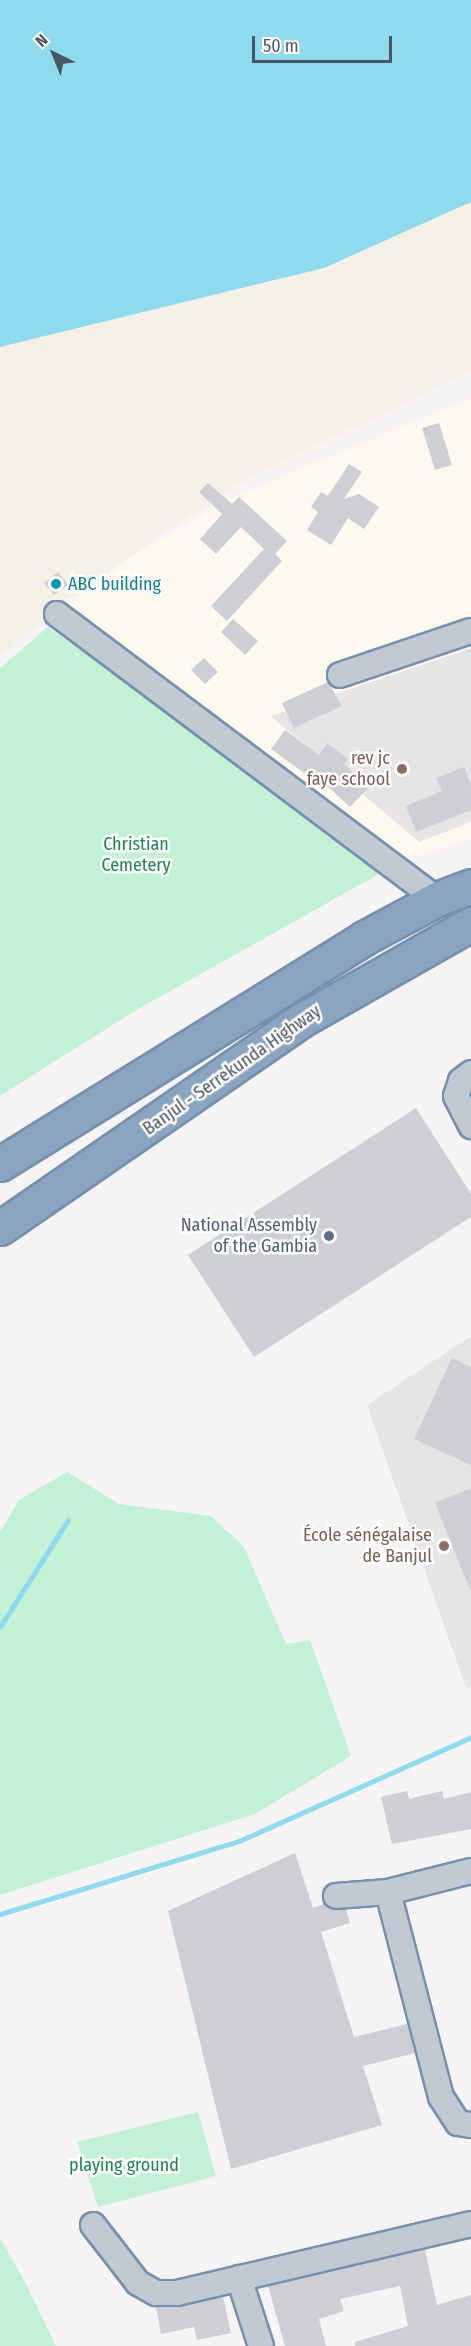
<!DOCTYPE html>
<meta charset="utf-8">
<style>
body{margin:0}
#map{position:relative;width:471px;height:2346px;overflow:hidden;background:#f5f3f3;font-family:"Fira Sans Condensed",sans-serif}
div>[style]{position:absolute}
.commercial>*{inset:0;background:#fdf9ef}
.education>*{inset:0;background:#e6e4e5}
.green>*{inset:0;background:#c3f1d5}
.sand>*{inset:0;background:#f5f0e5}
.water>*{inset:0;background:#90daee}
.stream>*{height:5px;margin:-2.5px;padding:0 2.5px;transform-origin:2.5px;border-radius:2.5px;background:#90daee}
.building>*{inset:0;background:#cdcfd5}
.roads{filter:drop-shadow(2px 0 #7690ad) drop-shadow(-2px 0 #7690ad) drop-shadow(0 2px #7690ad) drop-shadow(0 -2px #7690ad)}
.minor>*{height:24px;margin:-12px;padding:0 12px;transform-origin:12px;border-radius:12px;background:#c1cad2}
.highway>*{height:33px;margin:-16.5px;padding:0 16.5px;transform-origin:16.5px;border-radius:16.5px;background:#8ba5c1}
.dots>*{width:16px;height:16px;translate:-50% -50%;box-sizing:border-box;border:3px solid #fff;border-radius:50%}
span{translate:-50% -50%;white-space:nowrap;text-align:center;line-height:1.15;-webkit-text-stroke:5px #fff;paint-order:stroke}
.culture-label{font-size:18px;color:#0d838f}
.left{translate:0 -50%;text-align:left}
.education-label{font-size:18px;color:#785e54}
.right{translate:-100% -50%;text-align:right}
.park-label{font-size:18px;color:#17864f}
.street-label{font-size:18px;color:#4a5661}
.service-label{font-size:18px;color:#4e5e75}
.north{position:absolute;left:24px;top:24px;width:60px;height:60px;-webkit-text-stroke:4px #fff;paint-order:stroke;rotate:317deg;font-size:16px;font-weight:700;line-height:24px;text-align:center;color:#4a5661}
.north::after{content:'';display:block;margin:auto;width:21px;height:27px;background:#4a5661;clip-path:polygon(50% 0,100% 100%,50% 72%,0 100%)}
.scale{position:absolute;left:252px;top:36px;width:140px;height:27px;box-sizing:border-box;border:3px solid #4a5661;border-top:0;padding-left:8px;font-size:18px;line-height:21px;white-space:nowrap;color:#4a5661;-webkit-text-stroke:4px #fff;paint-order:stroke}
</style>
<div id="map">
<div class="commercial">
<i style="clip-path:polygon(471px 398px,471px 838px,403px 861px,62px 609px,137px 553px,225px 501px)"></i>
</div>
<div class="education">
<i style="clip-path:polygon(471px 648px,471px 822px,419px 842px,271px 716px)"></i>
<i style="clip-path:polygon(471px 1336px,471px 1687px,466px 1688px,367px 1405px)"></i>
</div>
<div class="green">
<i style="clip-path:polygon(48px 627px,388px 869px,138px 1009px,0 1096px,0 668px)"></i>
<i style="clip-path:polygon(67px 1472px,119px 1504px,211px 1516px,244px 1547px,286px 1644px,310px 1640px,351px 1756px,255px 1814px,0 1895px,0 1532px,19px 1500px)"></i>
<i style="clip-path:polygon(198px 2112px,216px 2176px,98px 2207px,77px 2142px)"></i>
<i style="clip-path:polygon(0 2238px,25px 2282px,56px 2346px,0 2346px)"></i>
</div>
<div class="sand">
<i style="clip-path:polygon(471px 202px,471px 371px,255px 475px,213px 500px,65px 601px,0 657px,0 347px,324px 268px)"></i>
</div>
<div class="water">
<i style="clip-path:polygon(0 0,471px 0,471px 202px,324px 268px,0 347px)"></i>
</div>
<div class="stream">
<i style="left:0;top:1627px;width:127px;rotate:-57.6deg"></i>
<i style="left:0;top:1914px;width:250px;rotate:-17deg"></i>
<i style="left:239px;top:1841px;width:254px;rotate:-24.1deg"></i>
</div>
<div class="building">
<i style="clip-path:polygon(439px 423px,452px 465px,435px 470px,422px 428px)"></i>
<i style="clip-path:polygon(349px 464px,362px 472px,344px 499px,359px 494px,379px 507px,364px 529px,348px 518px,331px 545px,307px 530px,318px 512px,311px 507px,321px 492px,328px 496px)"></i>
<i style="clip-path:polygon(208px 483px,232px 504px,239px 497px,287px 541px,275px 554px,282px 561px,227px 621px,211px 606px,264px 549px,241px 527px,216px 554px,200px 539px,222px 514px,199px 492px)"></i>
<i style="clip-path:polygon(58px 572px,68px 585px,54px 595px,44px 583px)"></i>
<i style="clip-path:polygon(233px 619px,258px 641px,245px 655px,221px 632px)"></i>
<i style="clip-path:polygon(204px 658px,218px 672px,205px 684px,191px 670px)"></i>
<i style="clip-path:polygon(328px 682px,342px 706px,294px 728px,282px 703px)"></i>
<i style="clip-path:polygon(285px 730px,319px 755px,327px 743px,348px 759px,344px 764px,369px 787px,350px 807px,328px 787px,326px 789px,271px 749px)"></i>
<i style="clip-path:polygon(464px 767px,471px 785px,471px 810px,416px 832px,406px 806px,442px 791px,436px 778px)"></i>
<i style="clip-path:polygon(416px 1108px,471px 1194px,471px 1217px,254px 1357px,188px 1255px)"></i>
<i style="clip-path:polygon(452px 1358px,471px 1367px,471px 1465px,414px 1439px)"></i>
<i style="clip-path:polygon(471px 1488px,471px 1590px,470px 1590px,435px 1503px)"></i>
<i style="clip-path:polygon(407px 1791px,409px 1799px,442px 1791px,444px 1799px,471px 1792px,471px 1829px,392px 1844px,381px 1797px)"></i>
<i style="clip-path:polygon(295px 1853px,313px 1908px,324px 1904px,330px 1909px,346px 1910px,350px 1923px,321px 1932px,354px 2037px,407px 2024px,415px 2053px,363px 2066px,382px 2125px,231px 2169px,168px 1911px)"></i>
<i style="clip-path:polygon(425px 2249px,437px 2305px,471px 2295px,471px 2346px,355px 2346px,355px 2342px,408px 2326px,400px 2286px,340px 2299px,344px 2311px,319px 2319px,326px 2346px,285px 2346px,268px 2286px)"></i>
<i style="clip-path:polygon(223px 2297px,231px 2333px,197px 2340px,194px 2327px,161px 2334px,156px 2307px,180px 2307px)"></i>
</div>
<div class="roads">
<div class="minor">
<i style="left:57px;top:614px;width:475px;rotate:36.9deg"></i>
<i style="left:340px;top:675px;width:138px;rotate:-18.6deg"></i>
<i style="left:471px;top:1073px;width:13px;rotate:141deg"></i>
<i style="left:461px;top:1081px;width:16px;rotate:108deg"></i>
<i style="left:456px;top:1096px;width:34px;rotate:63deg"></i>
<i style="left:388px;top:1892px;width:212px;rotate:75.5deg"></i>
<i style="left:441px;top:2097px;width:31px;rotate:57deg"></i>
<i style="left:458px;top:2123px;width:13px;rotate:9deg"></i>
<i style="left:336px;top:1896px;width:52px;rotate:-4.4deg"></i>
<i style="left:388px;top:1892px;width:86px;rotate:-14.2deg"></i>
<i style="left:93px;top:2225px;width:73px;rotate:52.2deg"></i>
<i style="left:138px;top:2283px;width:21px;rotate:29deg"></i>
<i style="left:156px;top:2293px;width:21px"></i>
<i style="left:177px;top:2293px;width:302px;rotate:-13.2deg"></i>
<i style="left:239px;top:2278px;width:71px;rotate:72.1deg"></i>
</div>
<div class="highway">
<i style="left:0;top:1164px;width:428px;rotate:-31.8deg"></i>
<i style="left:364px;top:938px;width:83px;rotate:-28.1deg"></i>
<i style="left:437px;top:899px;width:36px;rotate:-21deg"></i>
<i style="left:0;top:1228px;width:364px;rotate:-34.6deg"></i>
<i style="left:300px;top:1021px;width:197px;rotate:-29.6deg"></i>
</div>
</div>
<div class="dots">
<i style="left:56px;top:584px;background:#0f9aa8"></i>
<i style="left:402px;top:769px;background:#8d6e63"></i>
<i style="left:329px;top:1236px;background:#5c6f8a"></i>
<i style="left:444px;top:1546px;background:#8d6e63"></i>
</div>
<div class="culture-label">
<span class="left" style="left:68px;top:584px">ABC building</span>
</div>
<div class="education-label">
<span class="right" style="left:390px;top:769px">rev jc<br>faye school</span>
<span class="right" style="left:432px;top:1546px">École sénégalaise<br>de Banjul</span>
</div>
<div class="park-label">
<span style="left:136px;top:855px">Christian<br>Cemetery</span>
<span style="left:124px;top:2165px">playing ground</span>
</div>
<div class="street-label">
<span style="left:232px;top:1070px;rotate:-35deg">Banjul - Serrekunda Highway</span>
</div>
<div class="service-label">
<span class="right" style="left:317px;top:1236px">National Assembly<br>of the Gambia</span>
</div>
<div class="north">N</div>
<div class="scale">50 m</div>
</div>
